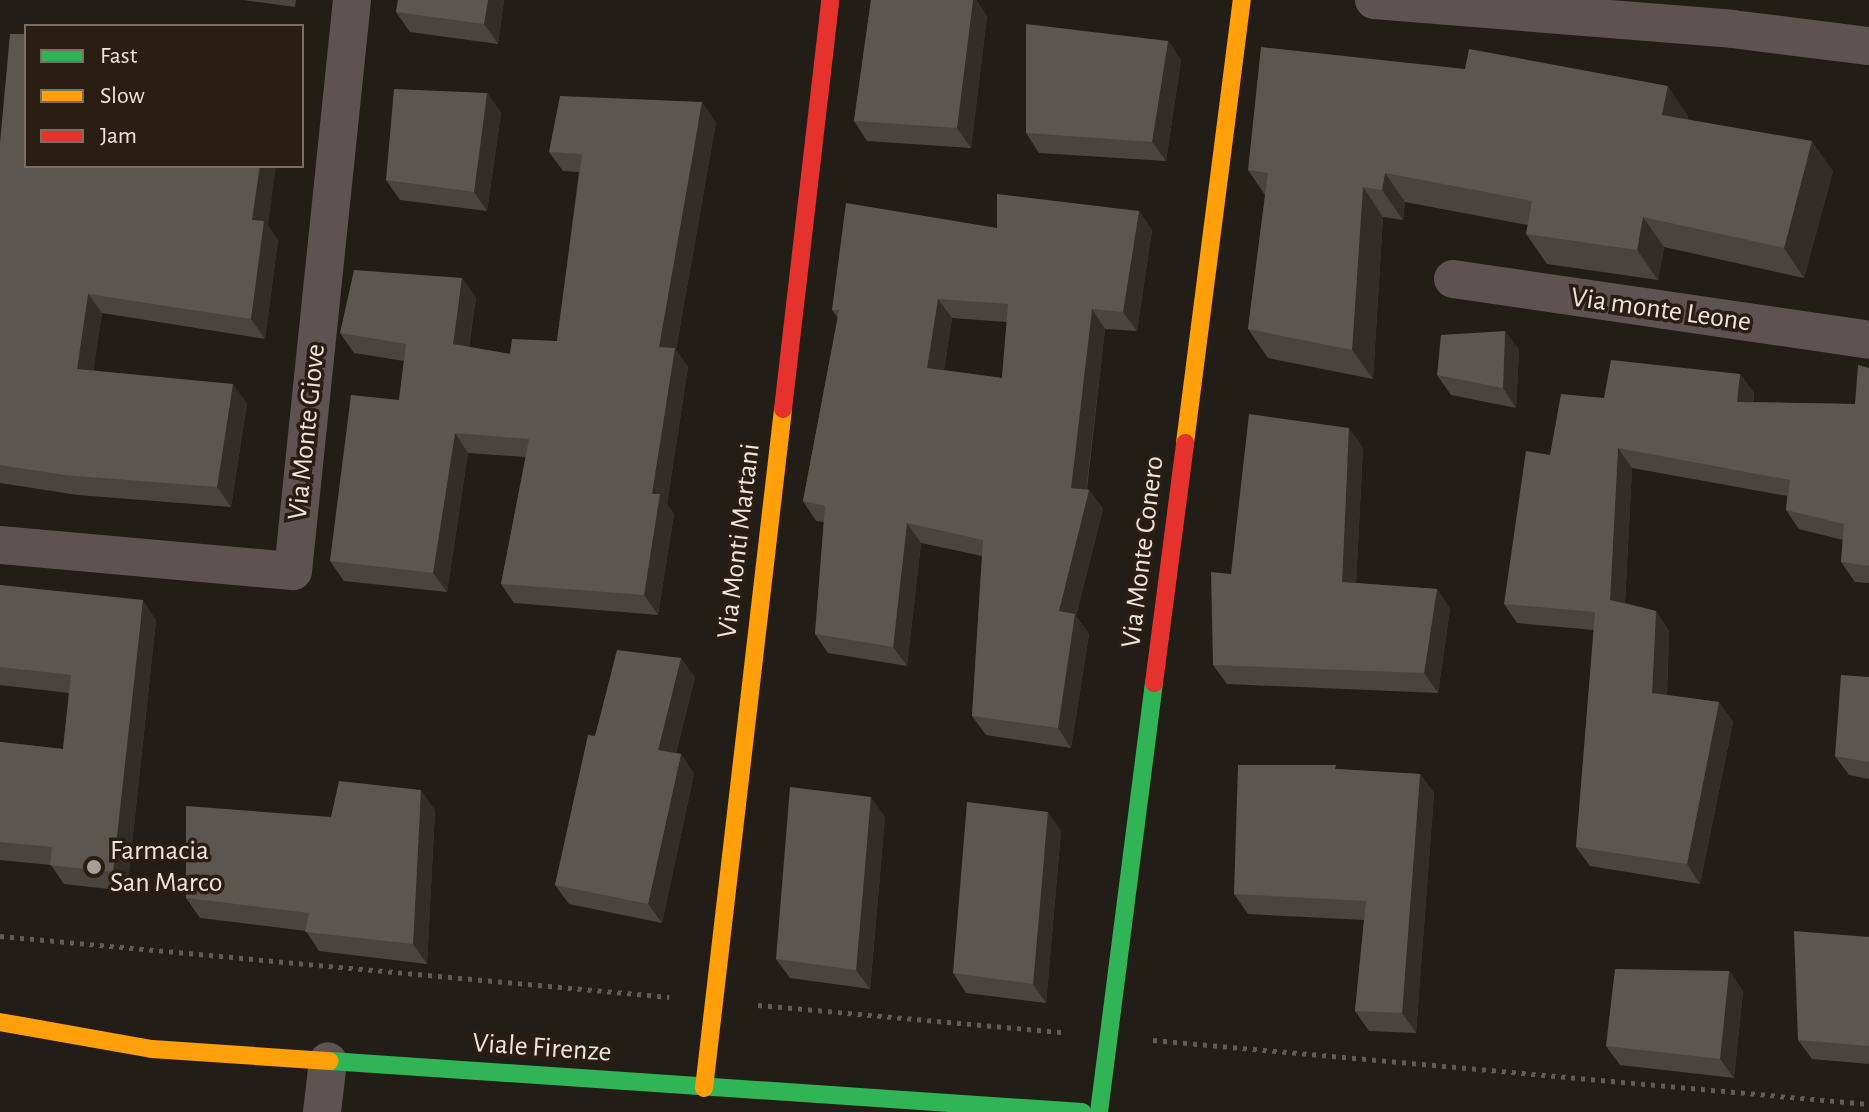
<!DOCTYPE html>
<style>
body{margin:0}
#map{position:relative;width:1869px;height:1112px;overflow:hidden;background:#231d17;font-family:"Alegreya Sans",sans-serif}
div>[style]{position:absolute}
.path>*{height:5px;margin-top:-2.5px;transform-origin:0;background:repeating-linear-gradient(90deg,#625958 0 4px,transparent 0 10px)}
.street>*{height:38px;margin:-19px;padding:0 19px;transform-origin:19px;border-radius:19px;background:#5e5353}
.fast>*{height:18px;margin:-9px;padding:0 9px;transform-origin:9px;border-radius:9px;background:#30b455}
.slow>*{height:18px;margin:-9px;padding:0 9px;transform-origin:9px;border-radius:9px;background:#ff9f0a}
.jam>*{height:18px;margin:-9px;padding:0 9px;transform-origin:9px;border-radius:9px;background:#e5322d}
.wall>*{inset:0;background:#49443e}
.shaded-wall>*{inset:0;background:#332d27}
.building>*{inset:0;background:#5b564f}
.dots>*{width:22px;height:22px;translate:-50% -50%;box-sizing:border-box;border:4px solid #291e11;border-radius:50%}
span{translate:-50% -50%;white-space:nowrap;text-align:center;line-height:1.15;-webkit-text-stroke:7px #291e11;paint-order:stroke}
.street-label{font-size:28px;color:#eee6de}
.poi-label{font-size:28px;color:#eee6de}
.left{translate:0 -50%;text-align:left}
.legend{position:absolute;left:24px;top:24px;width:280px;height:144px;box-sizing:border-box;background:#291e11;border:2px solid #786e63;margin:0;padding:10px 14px;list-style:none;font-size:24px;color:#eee6de}
.legend li{display:flex;align-items:center;gap:16px;height:40px}
.legend b{width:40px;border:2px solid #786e63}
</style>
<div id="map">
<div class="path">
<i style="left:0;top:936px;width:672px;rotate:5.21deg"></i>
<i style="left:758px;top:1005px;width:306px;rotate:5.1deg"></i>
<i style="left:1153px;top:1040px;width:719px;rotate:5.11deg"></i>
</div>
<div class="street">
<i style="left:1374px;top:0;width:359px;rotate:4.6deg"></i>
<i style="left:1732px;top:29px;width:138px;rotate:7.1deg"></i>
<i style="left:1453px;top:279px;width:420px;rotate:8.3deg"></i>
<i style="left:0;top:545px;width:294px;rotate:5.1deg"></i>
<i style="left:293px;top:571px;width:574px;rotate:-84.1deg"></i>
<i style="left:322px;top:1112px;width:51px;rotate:-83.3deg"></i>
</div>
<div class="fast">
<i style="left:330px;top:1061px;width:754px;rotate:3.88deg"></i>
<i style="left:1099px;top:1112px;width:433px;rotate:-82.7deg"></i>
</div>
<div class="slow">
<i style="left:1185px;top:443px;width:447px;rotate:-82.7deg"></i>
<i style="left:0;top:1022px;width:154px;rotate:10.1deg"></i>
<i style="left:152px;top:1049px;width:178px;rotate:3.9deg"></i>
<i style="left:704px;top:1088px;width:684px;rotate:-83.36deg"></i>
</div>
<div class="jam">
<i style="left:783px;top:409px;width:412px;rotate:-83.4deg"></i>
<i style="left:1154px;top:683px;width:242px;rotate:-82.6deg"></i>
</div>
<div class="wall">
<i style="clip-path:polygon(243px 0,296px 0,295px 7px)"></i>
<i style="clip-path:polygon(398px 0,504px 0,498px 44px,410px 32px,396px 12px)"></i>
<i style="clip-path:polygon(871px 0,976px 0,987px 16px,971px 148px,867px 141px,854px 121px)"></i>
<i style="clip-path:polygon(1168px 41px,1181px 60px,1166px 161px,1039px 153px,1026px 133px)"></i>
<i style="clip-path:polygon(487px 93px,501px 113px,487px 211px,400px 200px,386px 180px)"></i>
<i style="clip-path:polygon(1688px 116px,1688px 120px,1833px 171px,1804px 278px,1664px 247px,1658px 280px,1547px 264px,1526px 234px,1528px 225px,1405px 202px,1403px 220px,1383px 217px,1373px 379px,1268px 358px,1248px 329px,1265px 195px,1248px 170px)"></i>
<i style="clip-path:polygon(716px 122px,676px 350px,688px 367px,667px 504px,674px 514px,658px 615px,514px 603px,501px 584px,526px 457px,468px 453px,447px 592px,344px 581px,330px 561px,399px 400px,404px 361px,354px 353px,340px 333px,476px 297px,469px 347px,510px 354px,557px 341px,579px 172px,563px 171px,549px 152px)"></i>
<i style="clip-path:polygon(0 143px,268px 226px,278px 240px,265px 339px,102px 313px,93px 370px,247px 403px,231px 507px,78px 495px,0 483px)"></i>
<i style="clip-path:polygon(evenodd,1139px 211px,1152px 230px,1137px 331px,1105px 329px,1087px 489px,1089px 490px,1103px 509px,1076px 616px,1089px 634px,1071px 748px,986px 735px,972px 716px,982px 556px,921px 543px,907px 666px,828px 653px,815px 634px,824px 522px,816px 521px,803px 501px,838px 318px,832px 310px,997px 228px,1139px 211px,952px 318px,1007px 322px,1002px 378px,944px 370px,952px 318px)"></i>
<i style="clip-path:polygon(1505px 331px,1519px 350px,1516px 408px,1451px 395px,1437px 375px)"></i>
<i style="clip-path:polygon(1869px 368px,1869px 583px,1855px 582px,1841px 562px,1843px 540px,1799px 529px,1786px 510px,1787px 496px,1632px 468px,1625px 603px,1656px 611px,1669px 631px,1667px 695px,1719px 702px,1733px 722px,1700px 884px,1590px 866px,1576px 847px,1594px 630px,1517px 623px,1504px 604px,1550px 455px,1604px 398px,1740px 374px,1754px 393px,1753px 402px,1855px 404px)"></i>
<i style="clip-path:polygon(1363px 447px,1356px 583px,1437px 589px,1450px 609px,1438px 693px,1227px 684px,1213px 665px,1231px 574px)"></i>
<i style="clip-path:polygon(0 585px,156px 620px,127px 891px,64px 884px,51px 865px,0 860px,0 742px,63px 749px,69px 693px,0 685px)"></i>
<i style="clip-path:polygon(695px 677px,676px 753px,681px 754px,694px 774px,662px 923px,569px 904px,555px 885px,595px 736px)"></i>
<i style="clip-path:polygon(1869px 677px,1869px 779px,1849px 775px,1835px 756px)"></i>
<i style="clip-path:polygon(1338px 769px,1420px 774px,1434px 793px,1416px 1033px,1369px 1031px,1355px 1011px,1364px 920px,1248px 914px,1234px 894px)"></i>
<i style="clip-path:polygon(435px 810px,427px 964px,319px 951px,306px 931px,200px 918px,186px 898px,331px 817px)"></i>
<i style="clip-path:polygon(885px 817px,870px 989px,790px 978px,776px 959px)"></i>
<i style="clip-path:polygon(1061px 831px,1046px 1003px,966px 993px,953px 973px)"></i>
<i style="clip-path:polygon(1869px 937px,1869px 1064px,1812px 1059px,1798px 1040px)"></i>
<i style="clip-path:polygon(1729px 971px,1743px 991px,1734px 1078px,1620px 1065px,1606px 1046px)"></i>
</div>
<div class="shaded-wall">
<i style="clip-path:polygon(488px 0,504px 0,498px 44px,484px 24px)"></i>
<i style="clip-path:polygon(973px 0,976px 0,987px 16px,971px 148px,957px 128px)"></i>
<i style="clip-path:polygon(1168px 41px,1181px 60px,1166px 161px,1152px 142px)"></i>
<i style="clip-path:polygon(1668px 86px,1688px 116px,1683px 145px,1662px 115px)"></i>
<i style="clip-path:polygon(487px 93px,501px 113px,487px 211px,474px 192px)"></i>
<i style="clip-path:polygon(702px 102px,716px 122px,676px 350px,688px 367px,667px 504px,674px 514px,658px 615px,644px 595px,652px 494px,659px 347px)"></i>
<i style="clip-path:polygon(1812px 141px,1833px 171px,1804px 278px,1784px 248px)"></i>
<i style="clip-path:polygon(260px 166px,276px 166px,268px 226px,278px 240px,265px 339px,251px 319px,252px 220px)"></i>
<i style="clip-path:polygon(1385px 173px,1405px 202px,1403px 220px,1382px 190px)"></i>
<i style="clip-path:polygon(1363px 187px,1383px 217px,1373px 379px,1352px 350px)"></i>
<i style="clip-path:polygon(1139px 211px,1152px 230px,1137px 331px,1123px 312px)"></i>
<i style="clip-path:polygon(1643px 217px,1664px 247px,1658px 280px,1637px 250px)"></i>
<i style="clip-path:polygon(462px 278px,476px 297px,466px 364px,453px 344px)"></i>
<i style="clip-path:polygon(88px 294px,102px 313px,91px 388px,77px 369px)"></i>
<i style="clip-path:polygon(938px 299px,952px 318px,941px 388px,927px 368px)"></i>
<i style="clip-path:polygon(1092px 309px,1105px 329px,1084px 508px,1071px 488px)"></i>
<i style="clip-path:polygon(1505px 331px,1519px 350px,1516px 408px,1503px 388px)"></i>
<i style="clip-path:polygon(1740px 374px,1754px 393px,1750px 422px,1737px 402px)"></i>
<i style="clip-path:polygon(233px 384px,247px 403px,231px 507px,217px 487px)"></i>
<i style="clip-path:polygon(1349px 428px,1363px 447px,1355px 602px,1342px 582px)"></i>
<i style="clip-path:polygon(455px 433px,468px 453px,447px 592px,433px 573px)"></i>
<i style="clip-path:polygon(1618px 448px,1632px 468px,1624px 619px,1610px 600px)"></i>
<i style="clip-path:polygon(1089px 490px,1103px 509px,1076px 616px,1089px 634px,1071px 748px,1058px 728px,1059px 611px)"></i>
<i style="clip-path:polygon(907px 523px,921px 543px,907px 666px,893px 647px)"></i>
<i style="clip-path:polygon(1437px 589px,1450px 609px,1438px 693px,1424px 673px)"></i>
<i style="clip-path:polygon(143px 600px,156px 620px,127px 891px,113px 872px)"></i>
<i style="clip-path:polygon(1656px 611px,1669px 631px,1666px 712px,1652px 693px)"></i>
<i style="clip-path:polygon(681px 658px,695px 677px,672px 769px,658px 750px)"></i>
<i style="clip-path:polygon(1719px 702px,1733px 722px,1700px 884px,1687px 864px)"></i>
<i style="clip-path:polygon(681px 754px,694px 774px,662px 923px,648px 904px)"></i>
<i style="clip-path:polygon(1420px 774px,1434px 793px,1416px 1033px,1402px 1013px)"></i>
<i style="clip-path:polygon(421px 790px,435px 810px,427px 964px,413px 944px)"></i>
<i style="clip-path:polygon(871px 797px,885px 817px,870px 989px,856px 970px)"></i>
<i style="clip-path:polygon(1048px 812px,1061px 831px,1046px 1003px,1033px 984px)"></i>
<i style="clip-path:polygon(1729px 971px,1743px 991px,1734px 1078px,1720px 1059px)"></i>
</div>
<div class="building">
<i style="clip-path:polygon(398px 0,488px 0,484px 24px,396px 12px)"></i>
<i style="clip-path:polygon(871px 0,973px 0,957px 128px,854px 121px)"></i>
<i style="clip-path:polygon(1026px 24px,1168px 41px,1152px 142px,1026px 133px)"></i>
<i style="clip-path:polygon(10px 34px,26px 34px,26px 166px,260px 166px,252px 220px,264px 221px,251px 319px,88px 294px,77px 369px,233px 384px,217px 487px,64px 475px,0 465px,0 143px)"></i>
<i style="clip-path:polygon(1261px 47px,1465px 69px,1469px 49px,1668px 86px,1662px 115px,1812px 141px,1784px 248px,1643px 217px,1637px 250px,1526px 234px,1532px 201px,1385px 173px,1382px 190px,1363px 187px,1352px 350px,1248px 329px,1268px 173px,1248px 170px)"></i>
<i style="clip-path:polygon(394px 89px,487px 93px,474px 192px,386px 180px)"></i>
<i style="clip-path:polygon(560px 96px,702px 102px,659px 347px,675px 348px,652px 494px,660px 494px,644px 595px,501px 584px,529px 439px,455px 433px,433px 573px,330px 561px,351px 395px,399px 400px,406px 344px,340px 333px,354px 270px,462px 278px,453px 344px,510px 354px,512px 339px,557px 341px,582px 154px,549px 152px)"></i>
<i style="clip-path:polygon(evenodd,997px 194px,1139px 211px,1123px 312px,1092px 309px,1071px 488px,1089px 490px,1059px 611px,1075px 614px,1058px 728px,972px 716px,983px 540px,907px 523px,893px 647px,815px 634px,825px 506px,803px 501px,839px 310px,832px 310px,846px 203px,997px 228px,997px 194px,938px 299px,1008px 304px,1002px 378px,927px 368px,938px 299px)"></i>
<i style="clip-path:polygon(1505px 331px,1503px 388px,1437px 375px,1441px 335px)"></i>
<i style="clip-path:polygon(1611px 360px,1740px 374px,1737px 402px,1855px 404px,1858px 365px,1869px 368px,1869px 566px,1841px 562px,1844px 524px,1786px 510px,1790px 480px,1618px 448px,1610px 600px,1656px 611px,1652px 693px,1719px 702px,1687px 864px,1576px 847px,1595px 612px,1504px 604px,1526px 451px,1550px 455px,1561px 394px,1604px 398px)"></i>
<i style="clip-path:polygon(1249px 414px,1349px 428px,1342px 582px,1437px 589px,1424px 673px,1213px 665px,1211px 572px,1231px 574px)"></i>
<i style="clip-path:polygon(0 585px,143px 600px,113px 872px,50px 865px,52px 847px,0 842px,0 742px,63px 749px,71px 675px,0 667px)"></i>
<i style="clip-path:polygon(617px 650px,681px 658px,658px 750px,681px 754px,648px 904px,555px 885px,588px 735px,595px 736px)"></i>
<i style="clip-path:polygon(1841px 675px,1869px 677px,1869px 762px,1835px 756px)"></i>
<i style="clip-path:polygon(1238px 765px,1336px 765px,1335px 769px,1420px 774px,1402px 1013px,1355px 1011px,1366px 901px,1234px 894px)"></i>
<i style="clip-path:polygon(339px 781px,421px 790px,413px 944px,305px 932px,309px 913px,186px 898px,186px 806px,331px 817px)"></i>
<i style="clip-path:polygon(790px 787px,871px 797px,856px 970px,776px 959px)"></i>
<i style="clip-path:polygon(967px 802px,1048px 812px,1033px 984px,953px 973px)"></i>
<i style="clip-path:polygon(1794px 931px,1869px 937px,1869px 1046px,1798px 1040px)"></i>
<i style="clip-path:polygon(1615px 969px,1729px 971px,1720px 1059px,1606px 1046px)"></i>
</div>
<div class="dots">
<i style="left:94px;top:867px;background:#a7a098"></i>
</div>
<div class="street-label">
<span style="left:1661px;top:310px;rotate:8deg">Via monte Leone</span>
<span style="left:307px;top:432px;rotate:-84deg">Via Monte Giove</span>
<span style="left:739px;top:541px;rotate:-83deg">Via Monti Martani</span>
<span style="left:1143px;top:552px;rotate:-83deg">Via Monte Conero</span>
<span style="left:542px;top:1048px;rotate:4deg">Viale Firenze</span>
</div>
<div class="poi-label">
<span class="left" style="left:110px;top:867px">Farmacia<br>San Marco</span>
</div>
<ul class="legend">
<li><b style="height:10px;background:#30b455"></b>Fast</li>
<li><b style="height:10px;background:#ff9f0a"></b>Slow</li>
<li><b style="height:10px;background:#e5322d"></b>Jam</li>
</ul>
</div>
